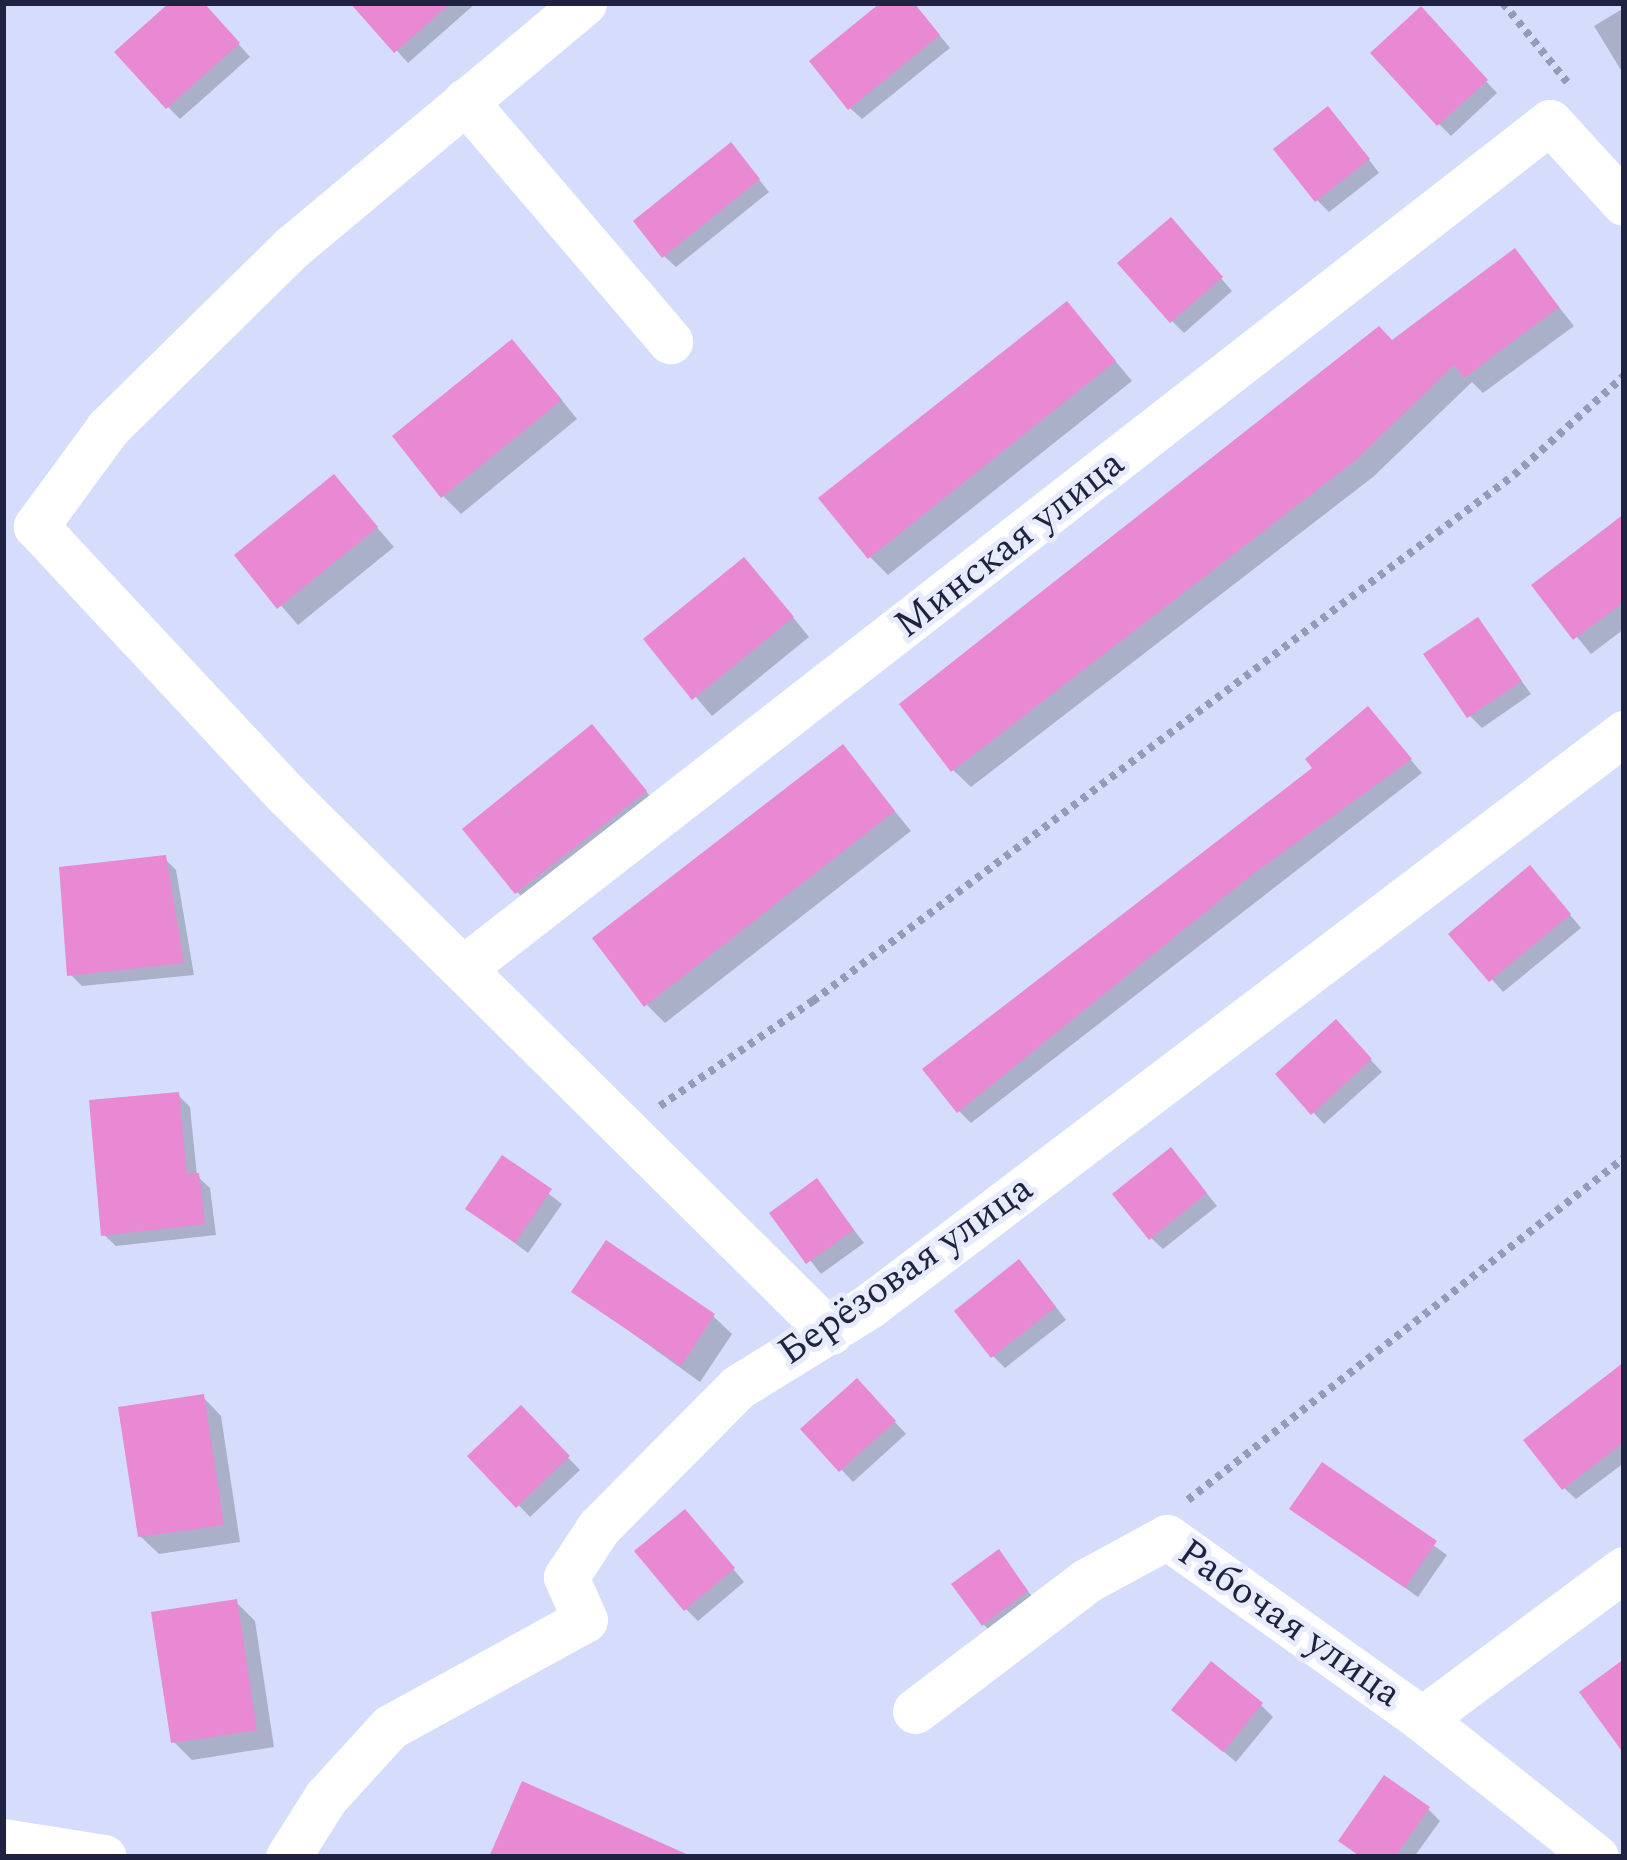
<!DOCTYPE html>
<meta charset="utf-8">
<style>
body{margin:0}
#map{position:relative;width:1627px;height:1860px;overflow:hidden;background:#d6ddfc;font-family:Spectral,serif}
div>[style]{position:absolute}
.shadow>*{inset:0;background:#0003}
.building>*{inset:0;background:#e988d3}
.path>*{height:8px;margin-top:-4px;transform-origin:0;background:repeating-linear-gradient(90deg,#949ab9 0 6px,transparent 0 12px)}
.street>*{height:45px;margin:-22.5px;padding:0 22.5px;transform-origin:22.5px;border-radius:22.5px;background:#fff}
span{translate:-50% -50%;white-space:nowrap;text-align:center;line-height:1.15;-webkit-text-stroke:10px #e7ebfb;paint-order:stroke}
.street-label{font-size:39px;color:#1f2240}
.frame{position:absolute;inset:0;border:6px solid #1f2240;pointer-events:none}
</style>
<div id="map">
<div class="shadow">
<i style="clip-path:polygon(173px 3px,202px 3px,250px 57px,180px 119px,168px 107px)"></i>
<i style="clip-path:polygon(354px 3px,476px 3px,408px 63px)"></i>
<i style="clip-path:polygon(885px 3px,913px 3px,950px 48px,862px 119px,850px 108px)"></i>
<i style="clip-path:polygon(1624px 8px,1624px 75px,1594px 26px)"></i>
<i style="clip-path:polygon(1432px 22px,1497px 93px,1451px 136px,1439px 124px)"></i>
<i style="clip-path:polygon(1340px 121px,1379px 173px,1329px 212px,1317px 200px)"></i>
<i style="clip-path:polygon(742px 158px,769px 192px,676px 267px,664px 256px)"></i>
<i style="clip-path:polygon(1182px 233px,1232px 291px,1184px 333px,1172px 321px)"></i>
<i style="clip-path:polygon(1515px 252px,1574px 326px,1483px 393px,1472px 382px,1373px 477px,971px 787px,953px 770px,1393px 344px)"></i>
<i style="clip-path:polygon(1084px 323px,1132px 381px,888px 575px,870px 557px)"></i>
<i style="clip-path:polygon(530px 361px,577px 419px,461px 514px,443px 496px)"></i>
<i style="clip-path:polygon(334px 478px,394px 547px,298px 625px,238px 556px)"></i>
<i style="clip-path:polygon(1624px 518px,1624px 629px,1591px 654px,1535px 586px)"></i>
<i style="clip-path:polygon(762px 579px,809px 637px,712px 716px,647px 639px)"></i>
<i style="clip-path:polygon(1481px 626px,1531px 694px,1482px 728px,1470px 716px)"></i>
<i style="clip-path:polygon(1379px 722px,1422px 773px,971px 1123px,959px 1111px,927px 1070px)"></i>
<i style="clip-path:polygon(610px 746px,662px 811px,535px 910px,517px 892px)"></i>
<i style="clip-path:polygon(843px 748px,911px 831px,665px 1023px,647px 1005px)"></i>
<i style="clip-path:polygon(164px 858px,176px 870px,194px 975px,82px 986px,70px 974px)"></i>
<i style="clip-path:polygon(1542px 881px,1581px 928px,1503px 992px,1453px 934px)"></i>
<i style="clip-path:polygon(1336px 1023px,1382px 1072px,1324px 1124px,1313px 1112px)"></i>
<i style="clip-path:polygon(178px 1095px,190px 1107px,197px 1176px,210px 1188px,216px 1235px,116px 1246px,104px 1235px)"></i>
<i style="clip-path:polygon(503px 1159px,562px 1204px,528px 1253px,469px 1209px)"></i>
<i style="clip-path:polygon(1182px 1163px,1217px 1206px,1163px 1249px,1151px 1238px)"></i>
<i style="clip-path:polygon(817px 1182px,864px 1243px,821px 1274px,774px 1214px)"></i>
<i style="clip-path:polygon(1031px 1275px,1066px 1320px,1005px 1368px,993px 1356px)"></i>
<i style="clip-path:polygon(575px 1292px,713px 1316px,732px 1334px,700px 1382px)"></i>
<i style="clip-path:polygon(1624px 1366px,1624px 1463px,1576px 1499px,1564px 1488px)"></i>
<i style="clip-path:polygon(869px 1394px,906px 1434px,853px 1482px,804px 1430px)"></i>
<i style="clip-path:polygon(203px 1397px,221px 1416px,240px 1542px,159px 1554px,140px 1536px)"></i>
<i style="clip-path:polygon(521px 1409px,580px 1470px,530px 1517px,471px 1456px)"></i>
<i style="clip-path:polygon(1322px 1466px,1447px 1555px,1418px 1597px,1293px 1508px)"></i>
<i style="clip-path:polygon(696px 1524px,744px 1582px,698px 1621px,686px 1609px)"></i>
<i style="clip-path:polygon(998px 1553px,1038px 1604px,996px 1636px,984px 1625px)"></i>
<i style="clip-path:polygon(236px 1602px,255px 1621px,274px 1747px,192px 1760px,173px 1741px)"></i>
<i style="clip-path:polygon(1261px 1705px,1273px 1717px,1236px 1762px,1187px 1721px)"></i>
<i style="clip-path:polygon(1428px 1809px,1440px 1821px,1414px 1857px,1360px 1857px,1341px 1840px)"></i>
</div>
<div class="building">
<i style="clip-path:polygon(169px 3px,204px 3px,240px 43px,166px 109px,114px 52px)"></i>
<i style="clip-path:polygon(350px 3px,451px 3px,394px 53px)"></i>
<i style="clip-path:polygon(880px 3px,914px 3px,940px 35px,848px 110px,809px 61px)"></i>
<i style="clip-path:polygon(1421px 6px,1488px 80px,1437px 126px,1370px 53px)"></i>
<i style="clip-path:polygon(1328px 106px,1370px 159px,1315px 202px,1273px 149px)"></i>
<i style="clip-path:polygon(731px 142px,760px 179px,662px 258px,633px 221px)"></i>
<i style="clip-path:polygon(1171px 217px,1223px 277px,1170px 323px,1117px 263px)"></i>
<i style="clip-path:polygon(1515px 248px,1559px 307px,1464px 378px,1454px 365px,1356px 460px,951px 772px,899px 704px,1379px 326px,1392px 340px)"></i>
<i style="clip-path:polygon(1067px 301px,1116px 361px,868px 559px,818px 498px)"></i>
<i style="clip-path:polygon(512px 339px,562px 400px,441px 498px,392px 436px)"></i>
<i style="clip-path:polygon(334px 474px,378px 527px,277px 609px,234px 555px)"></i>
<i style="clip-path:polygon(1624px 514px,1624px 602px,1573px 640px,1531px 585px)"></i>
<i style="clip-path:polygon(744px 557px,794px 617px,692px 700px,643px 639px)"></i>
<i style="clip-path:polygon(1478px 617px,1522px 681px,1467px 718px,1423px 654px)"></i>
<i style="clip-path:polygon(1368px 706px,1412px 759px,1249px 877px,957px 1113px,922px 1069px,1312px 768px,1305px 759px)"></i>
<i style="clip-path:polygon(592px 724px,647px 791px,515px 894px,462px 829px)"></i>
<i style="clip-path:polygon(843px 744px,895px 811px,644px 1007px,592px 938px)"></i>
<i style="clip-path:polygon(166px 855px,184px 963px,67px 976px,59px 867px)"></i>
<i style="clip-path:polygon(1530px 865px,1571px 914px,1489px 982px,1448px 934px)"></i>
<i style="clip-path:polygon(1336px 1019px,1372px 1059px,1311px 1115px,1275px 1074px)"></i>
<i style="clip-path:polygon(179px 1092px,187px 1174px,199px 1173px,205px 1224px,101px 1236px,89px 1100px)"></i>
<i style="clip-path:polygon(1171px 1147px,1207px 1193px,1149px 1240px,1112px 1194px)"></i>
<i style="clip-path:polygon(502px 1155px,552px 1189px,515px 1243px,465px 1209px)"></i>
<i style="clip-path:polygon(817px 1178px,854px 1230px,806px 1264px,769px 1213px)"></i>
<i style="clip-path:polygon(606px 1240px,715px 1314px,681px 1366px,571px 1292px)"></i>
<i style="clip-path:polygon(1019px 1259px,1056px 1307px,991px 1358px,954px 1311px)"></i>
<i style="clip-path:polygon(1624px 1362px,1624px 1442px,1562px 1490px,1523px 1440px)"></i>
<i style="clip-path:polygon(857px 1378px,896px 1421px,839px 1472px,800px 1429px)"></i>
<i style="clip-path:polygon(204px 1394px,224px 1525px,138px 1537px,118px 1407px)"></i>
<i style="clip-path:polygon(521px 1405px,570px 1456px,516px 1508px,467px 1456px)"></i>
<i style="clip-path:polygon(1322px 1462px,1437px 1541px,1405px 1588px,1289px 1509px)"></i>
<i style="clip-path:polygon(685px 1509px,735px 1568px,684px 1611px,634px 1551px)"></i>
<i style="clip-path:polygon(999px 1549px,1028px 1591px,982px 1626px,951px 1584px)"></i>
<i style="clip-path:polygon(237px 1599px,257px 1730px,171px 1743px,151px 1612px)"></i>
<i style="clip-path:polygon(1624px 1659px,1624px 1754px,1579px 1692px)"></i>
<i style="clip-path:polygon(1211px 1661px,1263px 1703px,1223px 1752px,1171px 1710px)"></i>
<i style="clip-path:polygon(1384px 1775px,1430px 1807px,1395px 1857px,1361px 1857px,1338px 1841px)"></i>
<i style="clip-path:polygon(522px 1781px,599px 1815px,693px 1857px,489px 1857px)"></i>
</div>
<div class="path">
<i style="left:1503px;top:3px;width:102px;rotate:51deg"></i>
<i style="left:660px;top:1106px;width:186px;rotate:-34.5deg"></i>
<i style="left:813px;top:1001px;width:876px;rotate:-36.88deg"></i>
<i style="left:1514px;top:475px;width:148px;rotate:-42deg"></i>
<i style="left:1188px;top:1500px;width:554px;rotate:-38.11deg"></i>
</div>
<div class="street">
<i style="left:584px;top:3px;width:379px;rotate:140.1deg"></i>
<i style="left:293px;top:246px;width:260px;rotate:135.5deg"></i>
<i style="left:108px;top:428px;width:122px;rotate:126.3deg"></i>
<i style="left:36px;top:526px;width:368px;rotate:47deg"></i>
<i style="left:287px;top:795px;width:764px;rotate:44.68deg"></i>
<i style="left:465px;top:101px;width:316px;rotate:49.5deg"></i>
<i style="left:467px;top:965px;width:1372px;rotate:-37.9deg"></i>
<i style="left:1550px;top:122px;width:110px;rotate:47.6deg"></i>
<i style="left:915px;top:1711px;width:215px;rotate:-37.2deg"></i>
<i style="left:1086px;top:1581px;width:92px;rotate:-28.5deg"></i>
<i style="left:1167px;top:1537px;width:313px;rotate:35.5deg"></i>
<i style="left:1422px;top:1719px;width:222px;rotate:38.4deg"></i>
<i style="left:1422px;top:1719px;width:252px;rotate:-36.6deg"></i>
<i style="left:3px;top:1841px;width:102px;rotate:9deg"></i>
<i style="left:288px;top:1857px;width:71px;rotate:-57.7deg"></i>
<i style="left:326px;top:1797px;width:95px;rotate:-47.6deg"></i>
<i style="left:390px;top:1727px;width:222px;rotate:-28.8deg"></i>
<i style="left:585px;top:1620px;width:47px;rotate:-113.8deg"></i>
<i style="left:566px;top:1577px;width:60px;rotate:-56.6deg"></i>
<i style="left:599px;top:1527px;width:197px;rotate:-45.2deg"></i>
<i style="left:738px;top:1387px;width:154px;rotate:-31.7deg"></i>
<i style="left:869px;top:1306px;width:948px;rotate:-37.2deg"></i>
</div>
<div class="street-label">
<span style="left:1010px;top:545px;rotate:-38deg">Минская улица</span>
<span style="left:906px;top:1271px;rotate:-35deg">Берёзовая улица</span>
<span style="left:1289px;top:1624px;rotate:35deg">Рабочая улица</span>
</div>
<div class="frame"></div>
</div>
